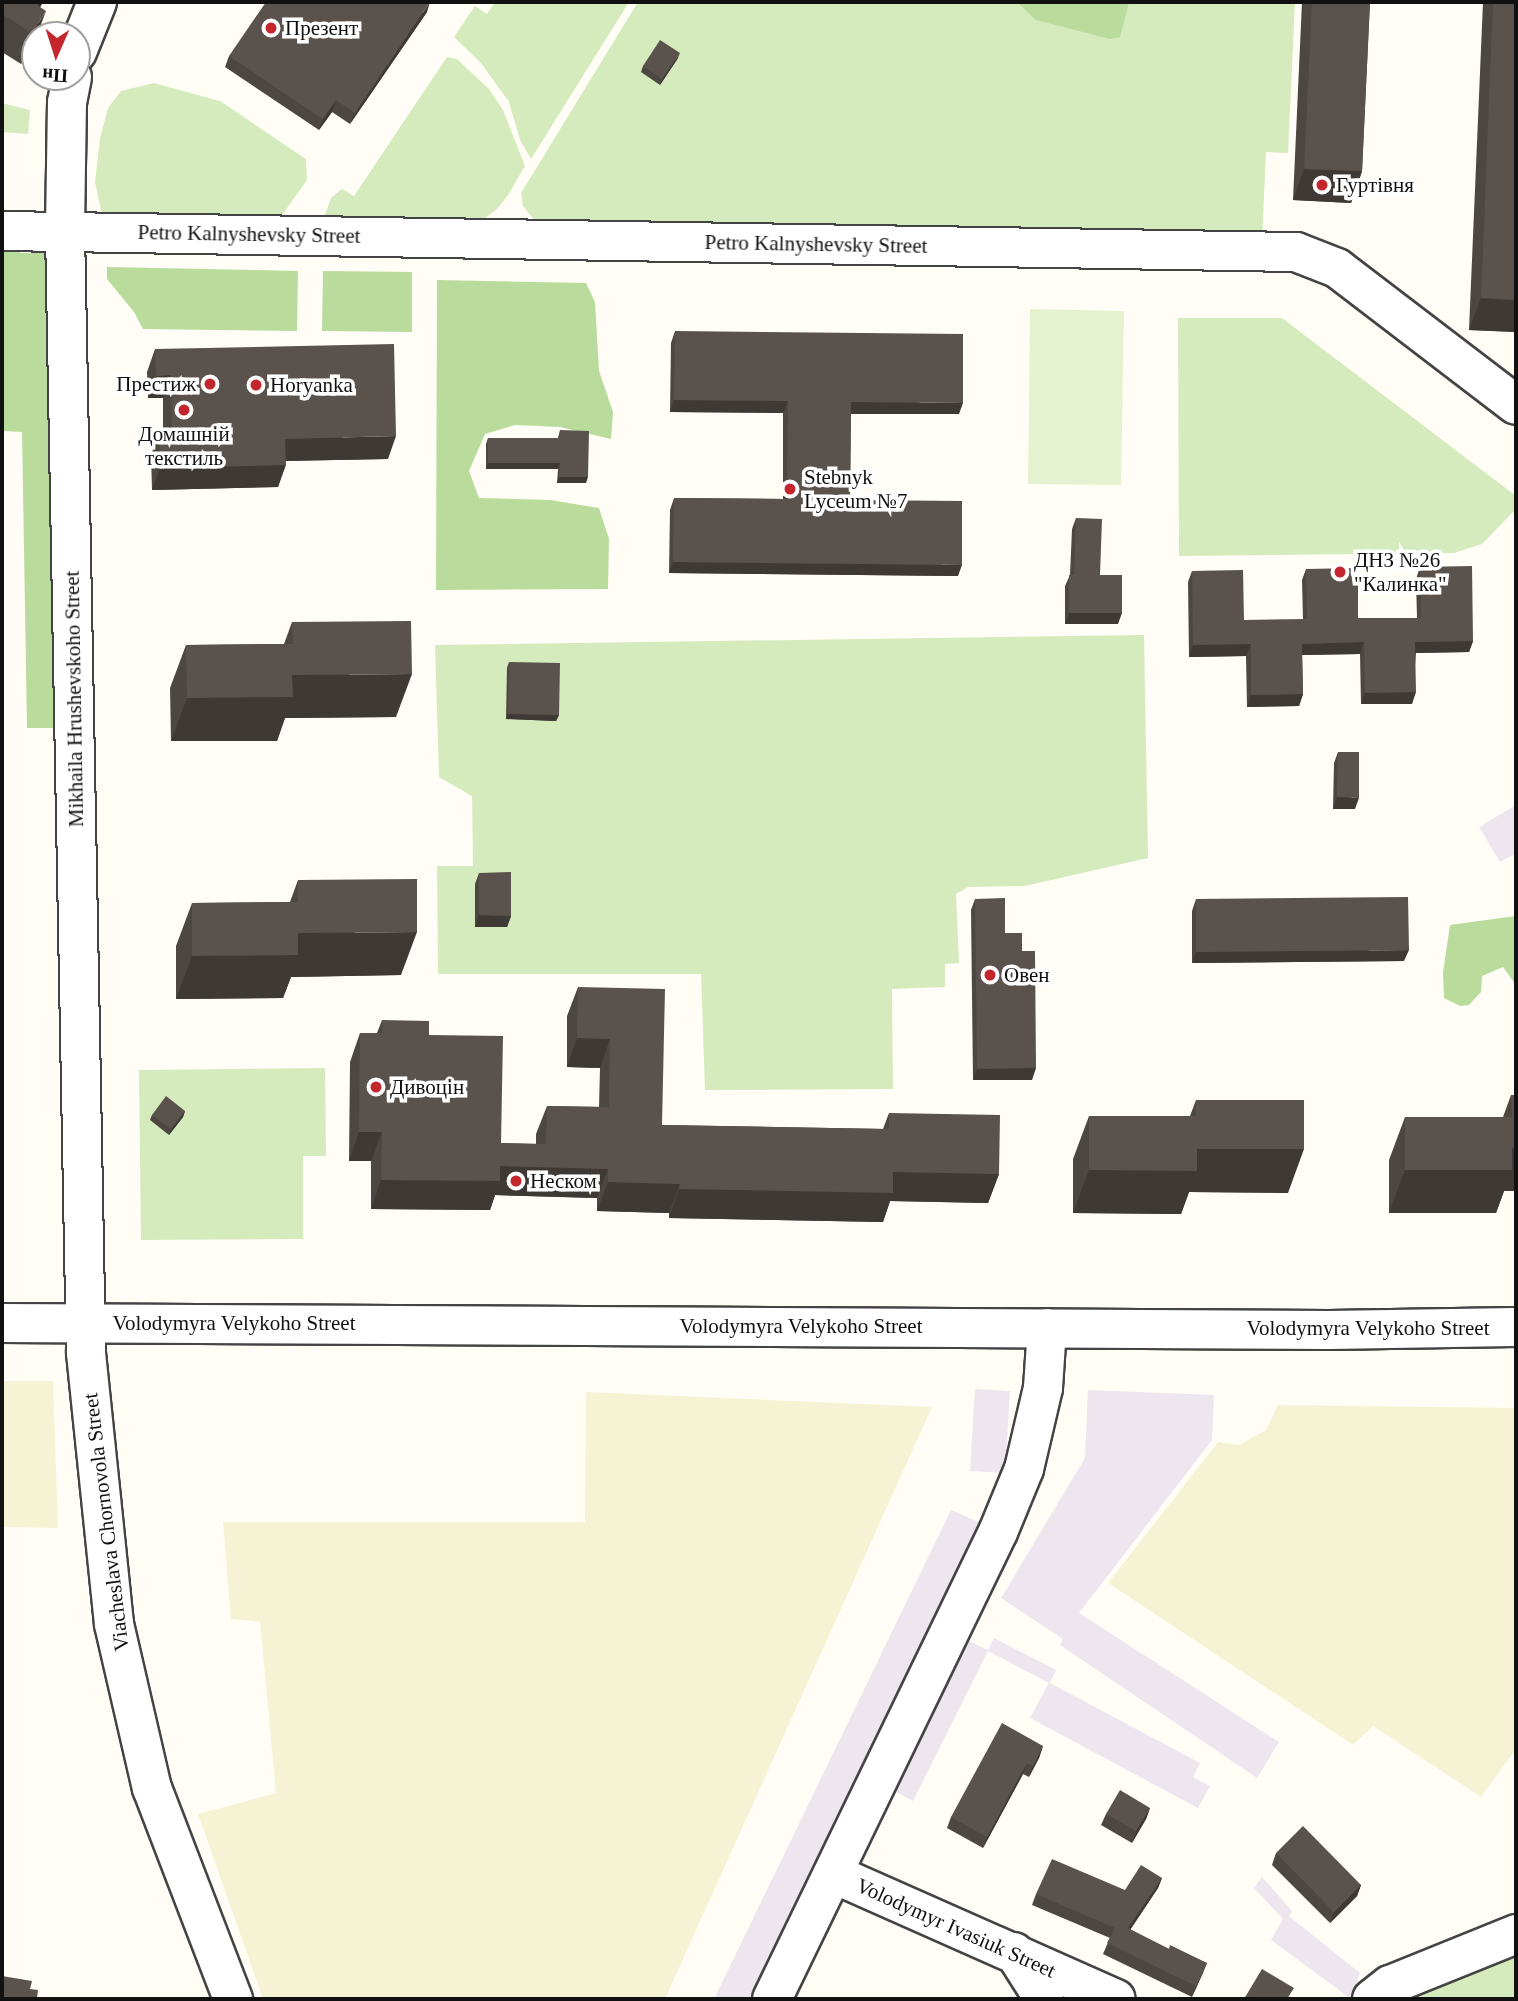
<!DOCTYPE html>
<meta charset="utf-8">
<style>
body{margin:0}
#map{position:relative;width:1518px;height:2001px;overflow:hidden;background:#fffdf5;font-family:Georgia,serif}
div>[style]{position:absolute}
.industrial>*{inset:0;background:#eee6ef}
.farmland>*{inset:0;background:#f6f3d4}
.green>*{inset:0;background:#d5ebbd}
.forest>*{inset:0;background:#b9dc9c}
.pitch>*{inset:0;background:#e6f2cf}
.roads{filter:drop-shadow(2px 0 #444) drop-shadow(-2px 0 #444) drop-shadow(0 2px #444) drop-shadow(0 -2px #444)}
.minor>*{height:38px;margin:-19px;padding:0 19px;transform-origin:19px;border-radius:19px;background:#fff}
.wall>*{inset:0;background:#4d4742}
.shaded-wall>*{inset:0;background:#3f3936}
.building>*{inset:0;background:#5a524d}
.dots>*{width:19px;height:19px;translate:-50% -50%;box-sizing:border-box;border:4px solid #fff;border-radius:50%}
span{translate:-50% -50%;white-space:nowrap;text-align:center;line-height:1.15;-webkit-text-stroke:7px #fff;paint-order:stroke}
.poi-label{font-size:21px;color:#111}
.left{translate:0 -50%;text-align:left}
.right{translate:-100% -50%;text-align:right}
.street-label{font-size:21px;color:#111}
.frame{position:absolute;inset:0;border:4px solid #111;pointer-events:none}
.north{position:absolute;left:21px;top:21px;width:70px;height:70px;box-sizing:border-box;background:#fff;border:2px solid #a0a0a0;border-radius:50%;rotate:183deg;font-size:19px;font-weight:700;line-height:28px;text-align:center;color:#111}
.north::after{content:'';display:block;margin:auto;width:24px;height:32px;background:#c4262e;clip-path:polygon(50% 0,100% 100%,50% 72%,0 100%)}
</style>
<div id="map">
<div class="industrial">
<i style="clip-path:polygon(1516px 805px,1516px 853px,1500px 862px,1479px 827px)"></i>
<i style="clip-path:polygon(975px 1389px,1010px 1391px,1005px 1473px,970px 1471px)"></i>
<i style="clip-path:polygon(1088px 1390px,1214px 1395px,1212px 1440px,1079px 1613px,1279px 1742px,1257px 1778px,1060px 1645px,1063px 1639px,1001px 1598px,1085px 1458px)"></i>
<i style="clip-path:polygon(951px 1510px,981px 1523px,953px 1584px,750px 1999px,714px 1999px)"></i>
<i style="clip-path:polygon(994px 1638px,1056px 1670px,1050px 1683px,1200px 1763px,1193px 1777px,1210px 1786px,1198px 1808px,1030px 1718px,1049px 1683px,988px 1651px,913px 1801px,896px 1792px,969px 1641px,988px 1650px)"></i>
<i style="clip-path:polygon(1262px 1877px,1292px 1911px,1289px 1916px,1360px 1973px,1351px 1999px,1271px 1940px,1283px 1919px,1254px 1888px)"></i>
</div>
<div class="farmland">
<i style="clip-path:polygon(2px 1381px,53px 1381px,58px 1528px,2px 1527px)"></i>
<i style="clip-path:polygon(586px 1392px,932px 1407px,665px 1999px,263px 1999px,198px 1814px,276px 1793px,260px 1622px,231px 1619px,223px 1522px,585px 1522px)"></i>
<i style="clip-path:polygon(1278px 1405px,1516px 1408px,1516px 1749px,1481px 1797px,1373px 1726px,1353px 1745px,1108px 1583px,1218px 1442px,1239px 1445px,1266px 1430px)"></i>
</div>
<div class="green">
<i style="clip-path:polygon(495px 2px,629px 2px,531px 159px,520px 140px,509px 102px,481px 63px,454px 37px,475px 6px,487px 14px)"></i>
<i style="clip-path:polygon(638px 2px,1295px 2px,1288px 153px,1266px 152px,1262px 240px,535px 221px,523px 206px,521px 193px)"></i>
<i style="clip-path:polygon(447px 57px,457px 59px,489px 89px,503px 110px,525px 166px,508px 195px,497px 209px,481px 221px,326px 223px,325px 215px,331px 198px,342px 189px,354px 196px)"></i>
<i style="clip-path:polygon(154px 83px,220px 101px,306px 159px,307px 180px,280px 218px,104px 224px,95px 182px,100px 138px,108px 108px,121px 91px)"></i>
<i style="clip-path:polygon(2px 103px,30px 110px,28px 134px,2px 132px)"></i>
<i style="clip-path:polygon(1178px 318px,1282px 318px,1516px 496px,1516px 509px,1482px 544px,1454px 553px,1179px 556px)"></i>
<i style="clip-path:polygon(1144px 635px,1148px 858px,1025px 886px,968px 887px,956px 894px,959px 963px,945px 964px,945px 987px,892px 989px,893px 1089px,705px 1090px,701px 974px,438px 974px,437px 866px,473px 866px,472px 796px,439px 777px,435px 645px)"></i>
<i style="clip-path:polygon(325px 1068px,326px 1156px,303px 1156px,303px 1239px,141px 1240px,139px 1070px)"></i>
<i style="clip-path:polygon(1516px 1947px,1516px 1999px,1393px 1999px)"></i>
</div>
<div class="forest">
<i style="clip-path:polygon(1017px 2px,1129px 2px,1120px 37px,1110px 39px,1036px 20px)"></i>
<i style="clip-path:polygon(2px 245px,19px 245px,20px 253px,47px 253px,65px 728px,27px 728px,22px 432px,2px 431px)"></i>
<i style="clip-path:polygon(107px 267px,298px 271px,297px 331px,143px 329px,134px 312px,107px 279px)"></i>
<i style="clip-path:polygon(323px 271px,412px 272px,412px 332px,322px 331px)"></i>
<i style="clip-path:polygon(437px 280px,586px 283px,595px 302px,599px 371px,613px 412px,611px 439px,560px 427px,515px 425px,485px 434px,469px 471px,479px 498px,550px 500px,599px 508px,609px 539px,608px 589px,436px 590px)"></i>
<i style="clip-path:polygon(1516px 916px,1516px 985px,1503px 967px,1482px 976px,1481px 992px,1469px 1005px,1460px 1006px,1444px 998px,1443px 972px,1450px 925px)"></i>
</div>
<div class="pitch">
<i style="clip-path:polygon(1030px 309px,1124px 311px,1121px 485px,1028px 484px)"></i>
</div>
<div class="roads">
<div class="minor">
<i style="left:77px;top:52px;width:54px;rotate:-68.2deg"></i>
<i style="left:72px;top:77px;width:25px;rotate:101deg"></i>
<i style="left:67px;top:102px;width:128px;rotate:90.9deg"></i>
<i style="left:65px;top:230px;width:1123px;rotate:88.93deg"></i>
<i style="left:86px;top:1353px;width:272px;rotate:84.1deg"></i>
<i style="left:114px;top:1624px;width:168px;rotate:77deg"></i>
<i style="left:152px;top:1788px;width:226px;rotate:69deg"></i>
<i style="left:2px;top:231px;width:1294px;rotate:0.93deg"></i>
<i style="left:1296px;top:252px;width:44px;rotate:21.3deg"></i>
<i style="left:1337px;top:268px;width:225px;rotate:37.4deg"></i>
<i style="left:2px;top:1323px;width:1327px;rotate:0.3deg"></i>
<i style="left:1329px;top:1330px;width:187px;rotate:-0.9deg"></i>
<i style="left:834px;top:1874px;width:308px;rotate:23.9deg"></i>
<i style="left:1014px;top:1952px;width:56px;rotate:57.4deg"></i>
<i style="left:772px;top:1999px;width:519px;rotate:-64.18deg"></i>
<i style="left:998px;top:1532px;width:68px;rotate:-67.6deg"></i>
<i style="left:1024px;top:1469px;width:83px;rotate:-76.8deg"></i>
<i style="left:1043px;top:1388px;width:60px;rotate:-86.2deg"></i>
<i style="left:1372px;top:1999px;width:23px;rotate:-38deg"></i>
<i style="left:1390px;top:1985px;width:136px;rotate:-22deg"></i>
</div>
</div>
<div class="wall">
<i style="clip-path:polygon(2px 2px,43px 2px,40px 7px,37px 35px,35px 42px,21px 64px,2px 52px)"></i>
<i style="clip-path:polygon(1302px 2px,1370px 2px,1362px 171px,1351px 203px,1293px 200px)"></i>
<i style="clip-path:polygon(1483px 2px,1516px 2px,1516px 332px,1469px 330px)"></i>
<i style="clip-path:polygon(427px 12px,350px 124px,332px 112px,319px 130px,225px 67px,229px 56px)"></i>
<i style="clip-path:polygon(678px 58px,660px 85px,641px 72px,643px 66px)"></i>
<i style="clip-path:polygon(675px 331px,959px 414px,851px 414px,850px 500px,958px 576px,669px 573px,670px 510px,674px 498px,783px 499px,783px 413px,670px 412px,671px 343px)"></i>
<i style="clip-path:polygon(155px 349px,388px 459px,286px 461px,278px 487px,152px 490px,151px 455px,159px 433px,163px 433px,163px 398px,148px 398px,147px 372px)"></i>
<i style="clip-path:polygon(560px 430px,586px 483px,557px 483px,558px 469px,486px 469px,486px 444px,488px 438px,558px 438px)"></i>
<i style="clip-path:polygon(1076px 518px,1100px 575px,1118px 624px,1065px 624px,1065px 586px,1070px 575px,1072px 529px)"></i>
<i style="clip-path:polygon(1420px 567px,1473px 641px,1469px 652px,1416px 653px,1412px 704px,1361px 704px,1360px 654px,1302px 655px,1303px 694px,1299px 706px,1247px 707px,1246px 656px,1189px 657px,1188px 582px,1192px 571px,1244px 620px,1303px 620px,1302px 580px,1306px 569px,1358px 618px,1417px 618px,1416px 579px)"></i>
<i style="clip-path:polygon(292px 622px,396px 717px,285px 718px,277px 741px,171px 741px,170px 688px,186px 645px,284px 644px)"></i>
<i style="clip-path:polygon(509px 662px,559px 715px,556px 721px,506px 719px,507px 668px)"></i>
<i style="clip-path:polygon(1338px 752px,1355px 809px,1333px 809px,1334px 763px)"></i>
<i style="clip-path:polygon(479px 873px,511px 916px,507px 927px,475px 927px,475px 884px)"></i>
<i style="clip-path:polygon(298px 880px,401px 975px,291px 977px,283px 998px,176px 999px,176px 946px,192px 903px,290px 902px)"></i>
<i style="clip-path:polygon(975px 899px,1005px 933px,1022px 951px,1032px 1080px,973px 1080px,971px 910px)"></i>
<i style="clip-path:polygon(1196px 899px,1404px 961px,1192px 963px,1192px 911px)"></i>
<i style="clip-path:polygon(578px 987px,662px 1125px,883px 1129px,889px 1113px,999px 1174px,988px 1203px,890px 1201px,883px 1222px,669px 1218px,669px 1213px,597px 1211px,597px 1198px,495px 1195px,490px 1210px,371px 1209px,371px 1161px,349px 1161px,350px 1062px,360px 1033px,377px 1033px,382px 1020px,429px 1035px,501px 1143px,536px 1144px,536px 1134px,547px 1106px,599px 1107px,600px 1068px,567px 1067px,567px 1016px)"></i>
<i style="clip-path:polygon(1511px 1095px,1516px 1095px,1516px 1191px,1504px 1191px,1496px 1213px,1389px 1213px,1389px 1160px,1405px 1117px,1503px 1117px)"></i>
<i style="clip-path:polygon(1196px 1100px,1288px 1193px,1189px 1192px,1181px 1214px,1073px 1213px,1073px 1159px,1089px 1116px,1190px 1116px)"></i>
<i style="clip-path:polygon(185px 1111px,183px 1117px,169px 1135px,150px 1120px,152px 1115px)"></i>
<i style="clip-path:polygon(1043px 1746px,1039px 1758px,1029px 1777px,1023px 1774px,983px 1848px,947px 1828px,951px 1817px)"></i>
<i style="clip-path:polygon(1150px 1808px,1146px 1819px,1132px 1843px,1101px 1825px,1106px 1814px)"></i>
<i style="clip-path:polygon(1276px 1853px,1361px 1885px,1357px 1896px,1330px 1923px,1272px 1865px)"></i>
<i style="clip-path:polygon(1162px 1878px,1158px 1888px,1130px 1930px,1169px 1949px,1207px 1963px,1192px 1997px,1103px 1954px,1110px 1938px,1032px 1905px,1036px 1894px,1125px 1890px)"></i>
</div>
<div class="shaded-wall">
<i style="clip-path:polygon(39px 2px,43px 2px,28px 30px)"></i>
<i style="clip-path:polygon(430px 2px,427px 12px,350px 124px,355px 113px)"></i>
<i style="clip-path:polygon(46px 11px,37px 35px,35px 35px,35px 41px,21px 64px,32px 33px)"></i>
<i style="clip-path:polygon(680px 53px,678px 58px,660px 85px,662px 79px)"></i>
<i style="clip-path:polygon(336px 100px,332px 112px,319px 130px,323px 119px)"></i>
<i style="clip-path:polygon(1304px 169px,1362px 171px,1351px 203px,1293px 200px)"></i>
<i style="clip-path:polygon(1481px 298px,1516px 300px,1516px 332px,1469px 330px)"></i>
<i style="clip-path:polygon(171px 375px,163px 398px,148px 398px,156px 376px)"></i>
<i style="clip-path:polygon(674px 400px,788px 401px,783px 413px,670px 412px)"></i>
<i style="clip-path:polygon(851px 402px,963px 403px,959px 414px,847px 414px)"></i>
<i style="clip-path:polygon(396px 436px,388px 459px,277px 461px,285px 439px)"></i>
<i style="clip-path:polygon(488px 463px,560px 463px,558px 469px,486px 469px)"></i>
<i style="clip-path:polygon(286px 465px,278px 487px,152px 490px,160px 468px)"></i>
<i style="clip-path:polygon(559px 477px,588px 477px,586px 483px,557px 483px)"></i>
<i style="clip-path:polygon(673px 562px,962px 565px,958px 576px,669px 573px)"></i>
<i style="clip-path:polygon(1069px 613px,1122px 613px,1118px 624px,1065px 624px)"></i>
<i style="clip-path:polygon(1473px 641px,1469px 652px,1411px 653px,1415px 642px)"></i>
<i style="clip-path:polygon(1364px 642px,1360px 654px,1298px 655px,1302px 644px)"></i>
<i style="clip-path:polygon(1251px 644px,1246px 656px,1189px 657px,1193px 645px)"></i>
<i style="clip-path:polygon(412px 674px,396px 717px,285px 718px,277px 741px,171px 741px,187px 698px,292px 675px)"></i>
<i style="clip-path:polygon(1416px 692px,1412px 704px,1361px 704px,1365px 693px)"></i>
<i style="clip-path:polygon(1303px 694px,1299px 706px,1247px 707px,1251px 695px)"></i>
<i style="clip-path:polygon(508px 714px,559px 715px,556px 721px,506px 719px)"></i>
<i style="clip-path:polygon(1337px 797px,1359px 798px,1355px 809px,1333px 809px)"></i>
<i style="clip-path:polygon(479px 915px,511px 916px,507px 927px,475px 927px)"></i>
<i style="clip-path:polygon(417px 932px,401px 975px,291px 977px,283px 998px,176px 999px,192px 956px,298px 933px)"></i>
<i style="clip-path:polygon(1409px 950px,1404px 961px,1192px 963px,1196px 952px)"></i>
<i style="clip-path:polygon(577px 1038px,610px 1039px,600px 1068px,567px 1067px)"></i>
<i style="clip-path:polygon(1036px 1068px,1032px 1080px,973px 1080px,977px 1069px)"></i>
<i style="clip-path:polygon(185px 1111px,183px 1117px,169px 1135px,171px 1129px)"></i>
<i style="clip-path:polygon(359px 1132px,382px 1132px,371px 1161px,349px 1161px)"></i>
<i style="clip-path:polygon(1512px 1148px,1516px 1148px,1516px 1191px,1504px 1191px,1496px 1213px,1389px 1213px,1405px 1170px)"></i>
<i style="clip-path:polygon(1197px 1149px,1304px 1149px,1288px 1193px,1189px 1192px,1181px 1214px,1073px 1213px,1089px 1170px)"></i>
<i style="clip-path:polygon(500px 1166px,608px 1169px,597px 1198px,495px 1195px,490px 1210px,371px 1209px,381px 1180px)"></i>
<i style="clip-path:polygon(893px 1172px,999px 1174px,988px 1203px,890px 1201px,883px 1222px,669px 1218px,679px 1189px)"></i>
<i style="clip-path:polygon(608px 1182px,680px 1184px,669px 1213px,597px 1211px)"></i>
<i style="clip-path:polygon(1043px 1746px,1039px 1758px,1029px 1777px,1033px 1766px)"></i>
<i style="clip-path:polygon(1027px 1763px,1023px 1774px,983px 1848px,987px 1837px)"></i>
<i style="clip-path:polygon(1150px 1808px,1146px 1819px,1132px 1843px,1136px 1831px)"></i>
<i style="clip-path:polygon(1162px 1878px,1158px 1888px,1124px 1939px,1128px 1928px)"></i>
<i style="clip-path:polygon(1361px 1885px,1357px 1896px,1330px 1923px,1334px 1912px)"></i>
<i style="clip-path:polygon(1207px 1963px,1203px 1973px,1192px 1997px,1196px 1986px)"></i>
</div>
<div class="building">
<i style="clip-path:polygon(2px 2px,39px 2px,37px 5px,46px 11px,32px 33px,2px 14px)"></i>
<i style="clip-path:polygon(266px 2px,430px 2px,355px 113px,336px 100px,323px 119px,229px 56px)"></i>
<i style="clip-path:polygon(1312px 2px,1370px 2px,1362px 171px,1304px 169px)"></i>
<i style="clip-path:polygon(1493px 2px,1516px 2px,1516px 300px,1481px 298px)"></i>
<i style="clip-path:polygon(660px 40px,680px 53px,662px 79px,643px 66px)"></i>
<i style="clip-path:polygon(675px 331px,963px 334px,963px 403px,851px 402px,850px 500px,962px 501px,962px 565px,673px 562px,674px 498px,787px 499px,788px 401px,674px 400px)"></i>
<i style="clip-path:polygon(394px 344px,396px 436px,285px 439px,286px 465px,160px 468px,159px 433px,172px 433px,171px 375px,156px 376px,155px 349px)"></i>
<i style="clip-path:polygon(560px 430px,589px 431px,588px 477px,559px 477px,560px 463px,488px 463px,488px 438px,560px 438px)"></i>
<i style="clip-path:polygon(1076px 518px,1102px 519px,1100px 575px,1122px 575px,1122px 613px,1069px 613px,1069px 575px,1074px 575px)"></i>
<i style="clip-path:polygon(1472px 566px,1473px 641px,1415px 642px,1416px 692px,1365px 693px,1364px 642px,1302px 644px,1303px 694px,1251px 695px,1251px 644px,1193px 645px,1192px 571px,1243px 570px,1244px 620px,1307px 619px,1306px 569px,1358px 568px,1358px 618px,1421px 618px,1420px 567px)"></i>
<i style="clip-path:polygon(411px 621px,412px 674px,292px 675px,293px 697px,187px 698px,186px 645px,293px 644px,292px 622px)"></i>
<i style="clip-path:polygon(509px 662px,560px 663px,559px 715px,508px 714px)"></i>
<i style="clip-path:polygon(1338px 752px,1359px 752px,1359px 798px,1337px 797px)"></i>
<i style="clip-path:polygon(511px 872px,511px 916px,479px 915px,479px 873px)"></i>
<i style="clip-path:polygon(417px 879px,417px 932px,298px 933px,298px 955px,192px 956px,192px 903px,298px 902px,298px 880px)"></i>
<i style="clip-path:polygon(1408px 897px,1409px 950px,1196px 952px,1196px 899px)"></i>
<i style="clip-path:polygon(1005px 898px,1005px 933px,1022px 933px,1022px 951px,1035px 951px,1036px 1068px,977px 1069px,975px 899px)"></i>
<i style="clip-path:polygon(578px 987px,665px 989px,662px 1125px,889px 1129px,889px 1113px,1000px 1115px,999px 1174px,893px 1172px,893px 1193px,679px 1189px,680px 1184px,608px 1182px,608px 1169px,500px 1166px,500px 1181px,381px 1180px,382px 1132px,359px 1132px,360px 1033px,382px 1033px,382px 1020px,429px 1021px,429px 1035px,503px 1036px,501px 1143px,546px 1144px,547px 1106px,609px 1107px,610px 1039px,577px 1038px)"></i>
<i style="clip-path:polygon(1511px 1095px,1516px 1095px,1516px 1148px,1512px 1148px,1512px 1170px,1405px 1170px,1405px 1117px,1512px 1117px)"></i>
<i style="clip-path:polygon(166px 1096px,185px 1111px,171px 1129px,152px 1115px)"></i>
<i style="clip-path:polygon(1196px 1100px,1304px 1100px,1304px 1149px,1197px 1149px,1197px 1171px,1089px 1170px,1089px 1116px,1196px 1116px)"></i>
<i style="clip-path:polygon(1002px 1723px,1043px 1746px,1033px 1766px,1027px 1763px,987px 1837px,951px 1817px)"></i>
<i style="clip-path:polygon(1120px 1790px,1150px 1808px,1136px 1831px,1106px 1814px)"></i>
<i style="clip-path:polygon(1303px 1826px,1361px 1885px,1334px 1912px,1276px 1853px)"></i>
<i style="clip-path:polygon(1052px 1859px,1125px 1890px,1141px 1865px,1162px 1878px,1128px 1928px,1169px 1949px,1170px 1945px,1207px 1963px,1196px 1986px,1107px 1943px,1115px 1928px,1036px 1894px)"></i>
<i style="clip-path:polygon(1262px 1969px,1294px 1988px,1287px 1999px,1244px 1999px)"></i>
<i style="clip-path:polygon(2px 1976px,32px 1981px,30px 1989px,38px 1990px,37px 1998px,45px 1999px,2px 1999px)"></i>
</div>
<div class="dots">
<i style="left:271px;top:28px;background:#c4262e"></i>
<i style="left:1322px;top:185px;background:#c4262e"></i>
<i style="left:210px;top:384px;background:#c4262e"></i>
<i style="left:256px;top:385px;background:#c4262e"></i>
<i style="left:184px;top:410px;background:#c4262e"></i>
<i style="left:790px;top:489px;background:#c4262e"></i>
<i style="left:1340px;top:572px;background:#c4262e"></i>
<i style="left:990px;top:975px;background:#c4262e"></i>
<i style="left:376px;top:1087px;background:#c4262e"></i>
<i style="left:516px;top:1181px;background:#c4262e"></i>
</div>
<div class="poi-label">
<span class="left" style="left:285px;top:28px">Презент</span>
<span class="left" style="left:1336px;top:185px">Гуртівня</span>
<span class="right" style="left:196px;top:384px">Престиж</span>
<span class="left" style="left:270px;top:385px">Horyanka</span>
<span style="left:184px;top:446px">Домашній<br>текстиль</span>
<span class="left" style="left:804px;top:489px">Stebnyk<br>Lyceum №7</span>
<span class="left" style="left:1354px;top:572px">ДНЗ №26<br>"Калинка"</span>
<span class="left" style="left:1004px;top:975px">Овен</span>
<span class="left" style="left:390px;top:1087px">Дивоцін</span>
<span class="left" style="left:530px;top:1181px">Неском</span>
</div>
<div class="street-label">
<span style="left:249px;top:234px;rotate:1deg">Petro Kalnyshevsky Street</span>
<span style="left:816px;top:244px;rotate:1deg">Petro Kalnyshevsky Street</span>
<span style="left:74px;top:699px;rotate:-91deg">Mikhaila Hrushevskoho Street</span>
<span style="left:234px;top:1323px">Volodymyra Velykoho Street</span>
<span style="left:801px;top:1326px">Volodymyra Velykoho Street</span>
<span style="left:1368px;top:1328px">Volodymyra Velykoho Street</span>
<span style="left:106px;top:1522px;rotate:-97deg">Viacheslava Chornovola Street</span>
<span style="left:956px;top:1928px;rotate:24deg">Volodymyr Ivasiuk Street</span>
</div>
<div class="frame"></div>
<div class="north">Пн</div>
</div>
